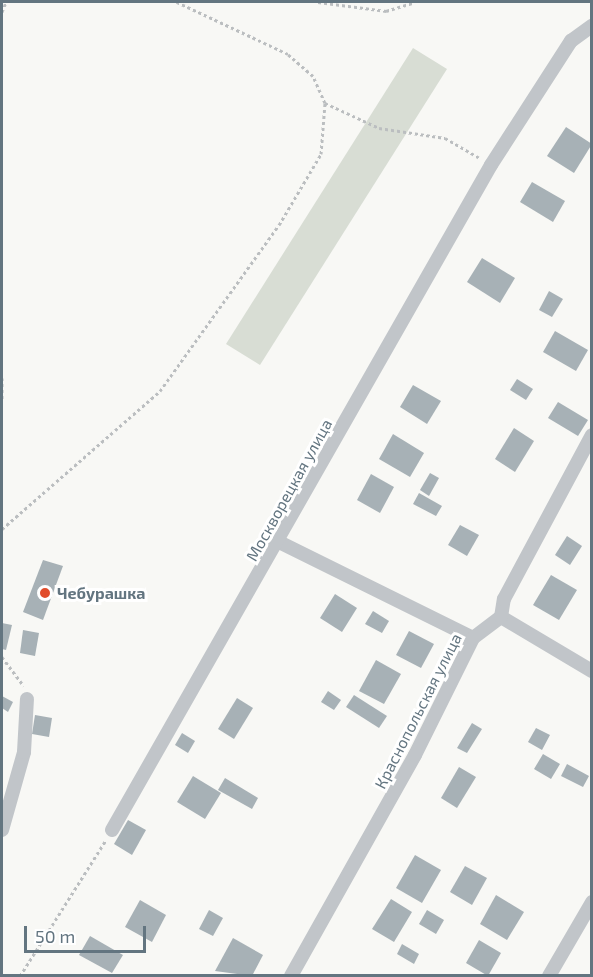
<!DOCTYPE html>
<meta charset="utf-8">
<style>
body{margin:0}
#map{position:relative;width:593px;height:977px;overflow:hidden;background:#f8f8f5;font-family:"Exo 2",sans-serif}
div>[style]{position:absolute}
.green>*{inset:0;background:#d8ddd4}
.building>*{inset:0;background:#a7b1b6}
.path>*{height:3px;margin-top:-1.5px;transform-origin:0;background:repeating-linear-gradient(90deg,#bbbec0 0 3px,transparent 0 6px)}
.street>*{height:14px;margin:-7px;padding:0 7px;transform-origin:7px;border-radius:7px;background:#c1c5c9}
.dots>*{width:16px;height:16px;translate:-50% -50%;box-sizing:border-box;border:3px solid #fff;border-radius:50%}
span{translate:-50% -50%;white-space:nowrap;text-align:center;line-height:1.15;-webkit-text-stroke:6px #fff;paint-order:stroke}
.street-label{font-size:16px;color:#637580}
.poi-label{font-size:16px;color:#637580;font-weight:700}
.left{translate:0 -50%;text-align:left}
.frame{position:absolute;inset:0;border:3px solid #637580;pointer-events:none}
.scale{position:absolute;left:24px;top:926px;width:122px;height:27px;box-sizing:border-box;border:3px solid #637580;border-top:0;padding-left:8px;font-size:18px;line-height:21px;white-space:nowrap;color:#637580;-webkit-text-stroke:4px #fff;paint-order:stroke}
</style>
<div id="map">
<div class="green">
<i style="clip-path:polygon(413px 48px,447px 69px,260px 365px,226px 344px)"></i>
</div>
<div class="building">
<i style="clip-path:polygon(566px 127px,592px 144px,574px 173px,547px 156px)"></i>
<i style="clip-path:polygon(532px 182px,565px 201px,553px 222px,520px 202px)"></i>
<i style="clip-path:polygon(482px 258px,515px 278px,500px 303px,467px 282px)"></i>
<i style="clip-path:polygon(549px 291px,563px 299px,552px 317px,539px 310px)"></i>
<i style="clip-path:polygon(555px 331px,588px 350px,576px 371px,543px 352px)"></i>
<i style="clip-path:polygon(517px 379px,533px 389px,526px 400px,510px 390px)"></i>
<i style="clip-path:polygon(413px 385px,441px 401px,427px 424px,400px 407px)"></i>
<i style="clip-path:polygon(558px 402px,588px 420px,578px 436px,548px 418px)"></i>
<i style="clip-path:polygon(514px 428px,534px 441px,515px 472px,495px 459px)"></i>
<i style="clip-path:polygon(393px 434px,424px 453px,410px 477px,379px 459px)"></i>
<i style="clip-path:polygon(430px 473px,439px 478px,429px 496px,420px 490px)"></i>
<i style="clip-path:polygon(371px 474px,394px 487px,380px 513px,357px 500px)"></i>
<i style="clip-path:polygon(419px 493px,442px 506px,436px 516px,413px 504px)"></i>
<i style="clip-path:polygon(460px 525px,479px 535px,467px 556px,448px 545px)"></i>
<i style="clip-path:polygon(567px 536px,582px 546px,570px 565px,555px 555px)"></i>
<i style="clip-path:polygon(43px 560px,63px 566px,43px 620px,23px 612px)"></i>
<i style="clip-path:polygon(551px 575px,577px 590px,559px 620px,533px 605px)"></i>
<i style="clip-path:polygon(335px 594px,357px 608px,342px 632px,320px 618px)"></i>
<i style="clip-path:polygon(373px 611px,389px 621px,382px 633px,365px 624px)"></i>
<i style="clip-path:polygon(2px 623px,12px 625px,6px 650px,2px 649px)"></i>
<i style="clip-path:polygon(23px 630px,39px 633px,35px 656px,20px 653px)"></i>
<i style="clip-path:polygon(409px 631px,434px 644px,421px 668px,396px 655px)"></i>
<i style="clip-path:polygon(376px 660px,401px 674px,384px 704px,359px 691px)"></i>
<i style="clip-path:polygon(328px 691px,341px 700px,334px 710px,321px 702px)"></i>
<i style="clip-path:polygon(354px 695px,387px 716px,379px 728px,346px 707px)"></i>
<i style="clip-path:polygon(2px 696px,13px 702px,8px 712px,2px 708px)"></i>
<i style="clip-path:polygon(237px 698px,253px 708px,234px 739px,218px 729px)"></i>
<i style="clip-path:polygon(35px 715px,52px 718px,49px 737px,32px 734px)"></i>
<i style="clip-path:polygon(472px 723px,482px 729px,467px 753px,457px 748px)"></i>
<i style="clip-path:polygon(536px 728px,550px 735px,542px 750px,528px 742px)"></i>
<i style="clip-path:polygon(182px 733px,195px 741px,188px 753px,175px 745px)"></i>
<i style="clip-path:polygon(543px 754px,560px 764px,551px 779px,534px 769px)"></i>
<i style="clip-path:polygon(567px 764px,589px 776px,583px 787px,561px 776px)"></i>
<i style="clip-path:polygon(459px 767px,476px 777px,457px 808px,441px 798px)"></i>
<i style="clip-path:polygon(193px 776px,221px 793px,205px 819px,177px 802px)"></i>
<i style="clip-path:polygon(225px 778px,258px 798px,252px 809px,218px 790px)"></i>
<i style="clip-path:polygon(128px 820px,146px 830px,132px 855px,114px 844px)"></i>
<i style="clip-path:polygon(415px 855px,441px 870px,422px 903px,396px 888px)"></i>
<i style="clip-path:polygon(465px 866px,487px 878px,472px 905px,450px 892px)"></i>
<i style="clip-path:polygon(496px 895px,524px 912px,507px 940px,480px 924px)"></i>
<i style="clip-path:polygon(391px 899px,412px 912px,394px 942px,372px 929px)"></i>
<i style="clip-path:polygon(140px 900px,166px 915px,152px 942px,125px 927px)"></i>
<i style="clip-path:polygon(209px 910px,223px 918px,213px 936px,199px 929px)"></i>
<i style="clip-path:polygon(427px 910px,444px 920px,436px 934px,419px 924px)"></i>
<i style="clip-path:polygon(90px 936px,123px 955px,112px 973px,79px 955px)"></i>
<i style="clip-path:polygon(233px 938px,263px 955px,252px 976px,215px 971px)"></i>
<i style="clip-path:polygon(479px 940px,501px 953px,488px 976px,466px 963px)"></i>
<i style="clip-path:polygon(402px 944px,419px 954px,414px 964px,397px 954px)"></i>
</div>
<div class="path">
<i style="left:318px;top:2px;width:69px;rotate:7.5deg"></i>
<i style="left:386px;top:11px;width:30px;rotate:-17deg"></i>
<i style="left:2px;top:12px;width:11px;rotate:-68deg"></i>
<i style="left:325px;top:103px;width:60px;rotate:24.8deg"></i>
<i style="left:379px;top:128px;width:67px;rotate:8.6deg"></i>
<i style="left:445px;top:138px;width:39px;rotate:30deg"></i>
<i style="left:2px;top:378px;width:21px;rotate:90deg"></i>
<i style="left:2px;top:529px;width:210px;rotate:-41.1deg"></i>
<i style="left:160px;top:391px;width:204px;rotate:-54.4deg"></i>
<i style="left:279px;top:225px;width:82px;rotate:-59.4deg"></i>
<i style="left:321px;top:154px;width:51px;rotate:-85.5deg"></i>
<i style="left:325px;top:103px;width:30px;rotate:-114deg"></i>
<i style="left:313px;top:76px;width:33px;rotate:-139deg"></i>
<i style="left:288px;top:54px;width:123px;rotate:-154.9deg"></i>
<i style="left:2px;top:657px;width:36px;rotate:53deg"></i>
<i style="left:20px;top:976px;width:161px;rotate:-57.7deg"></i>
</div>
<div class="street">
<i style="left:279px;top:542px;width:216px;rotate:26.3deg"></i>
<i style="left:501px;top:617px;width:106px;rotate:30.7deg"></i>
<i style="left:2px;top:830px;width:81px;rotate:-74.2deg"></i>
<i style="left:24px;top:752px;width:53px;rotate:-86.8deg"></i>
<i style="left:112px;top:830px;width:765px;rotate:-60.32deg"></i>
<i style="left:491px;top:165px;width:148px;rotate:-57.2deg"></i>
<i style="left:571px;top:41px;width:26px;rotate:-36deg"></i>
<i style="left:291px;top:976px;width:253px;rotate:-60.7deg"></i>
<i style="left:415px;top:755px;width:131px;rotate:-63.6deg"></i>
<i style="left:473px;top:638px;width:35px;rotate:-37deg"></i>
<i style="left:501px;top:617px;width:18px;rotate:-81deg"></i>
<i style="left:504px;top:599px;width:186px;rotate:-61.8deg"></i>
<i style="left:549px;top:976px;width:86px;rotate:-59.8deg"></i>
</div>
<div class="dots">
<i style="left:45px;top:593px;background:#e14c2b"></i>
</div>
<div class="street-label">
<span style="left:289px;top:490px;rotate:-61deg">Москворецкая улица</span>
<span style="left:418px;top:711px;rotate:-63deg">Краснопольская улица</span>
</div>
<div class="poi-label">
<span class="left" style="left:57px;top:593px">Чебурашка</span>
</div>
<div class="frame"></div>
<div class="scale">50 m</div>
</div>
